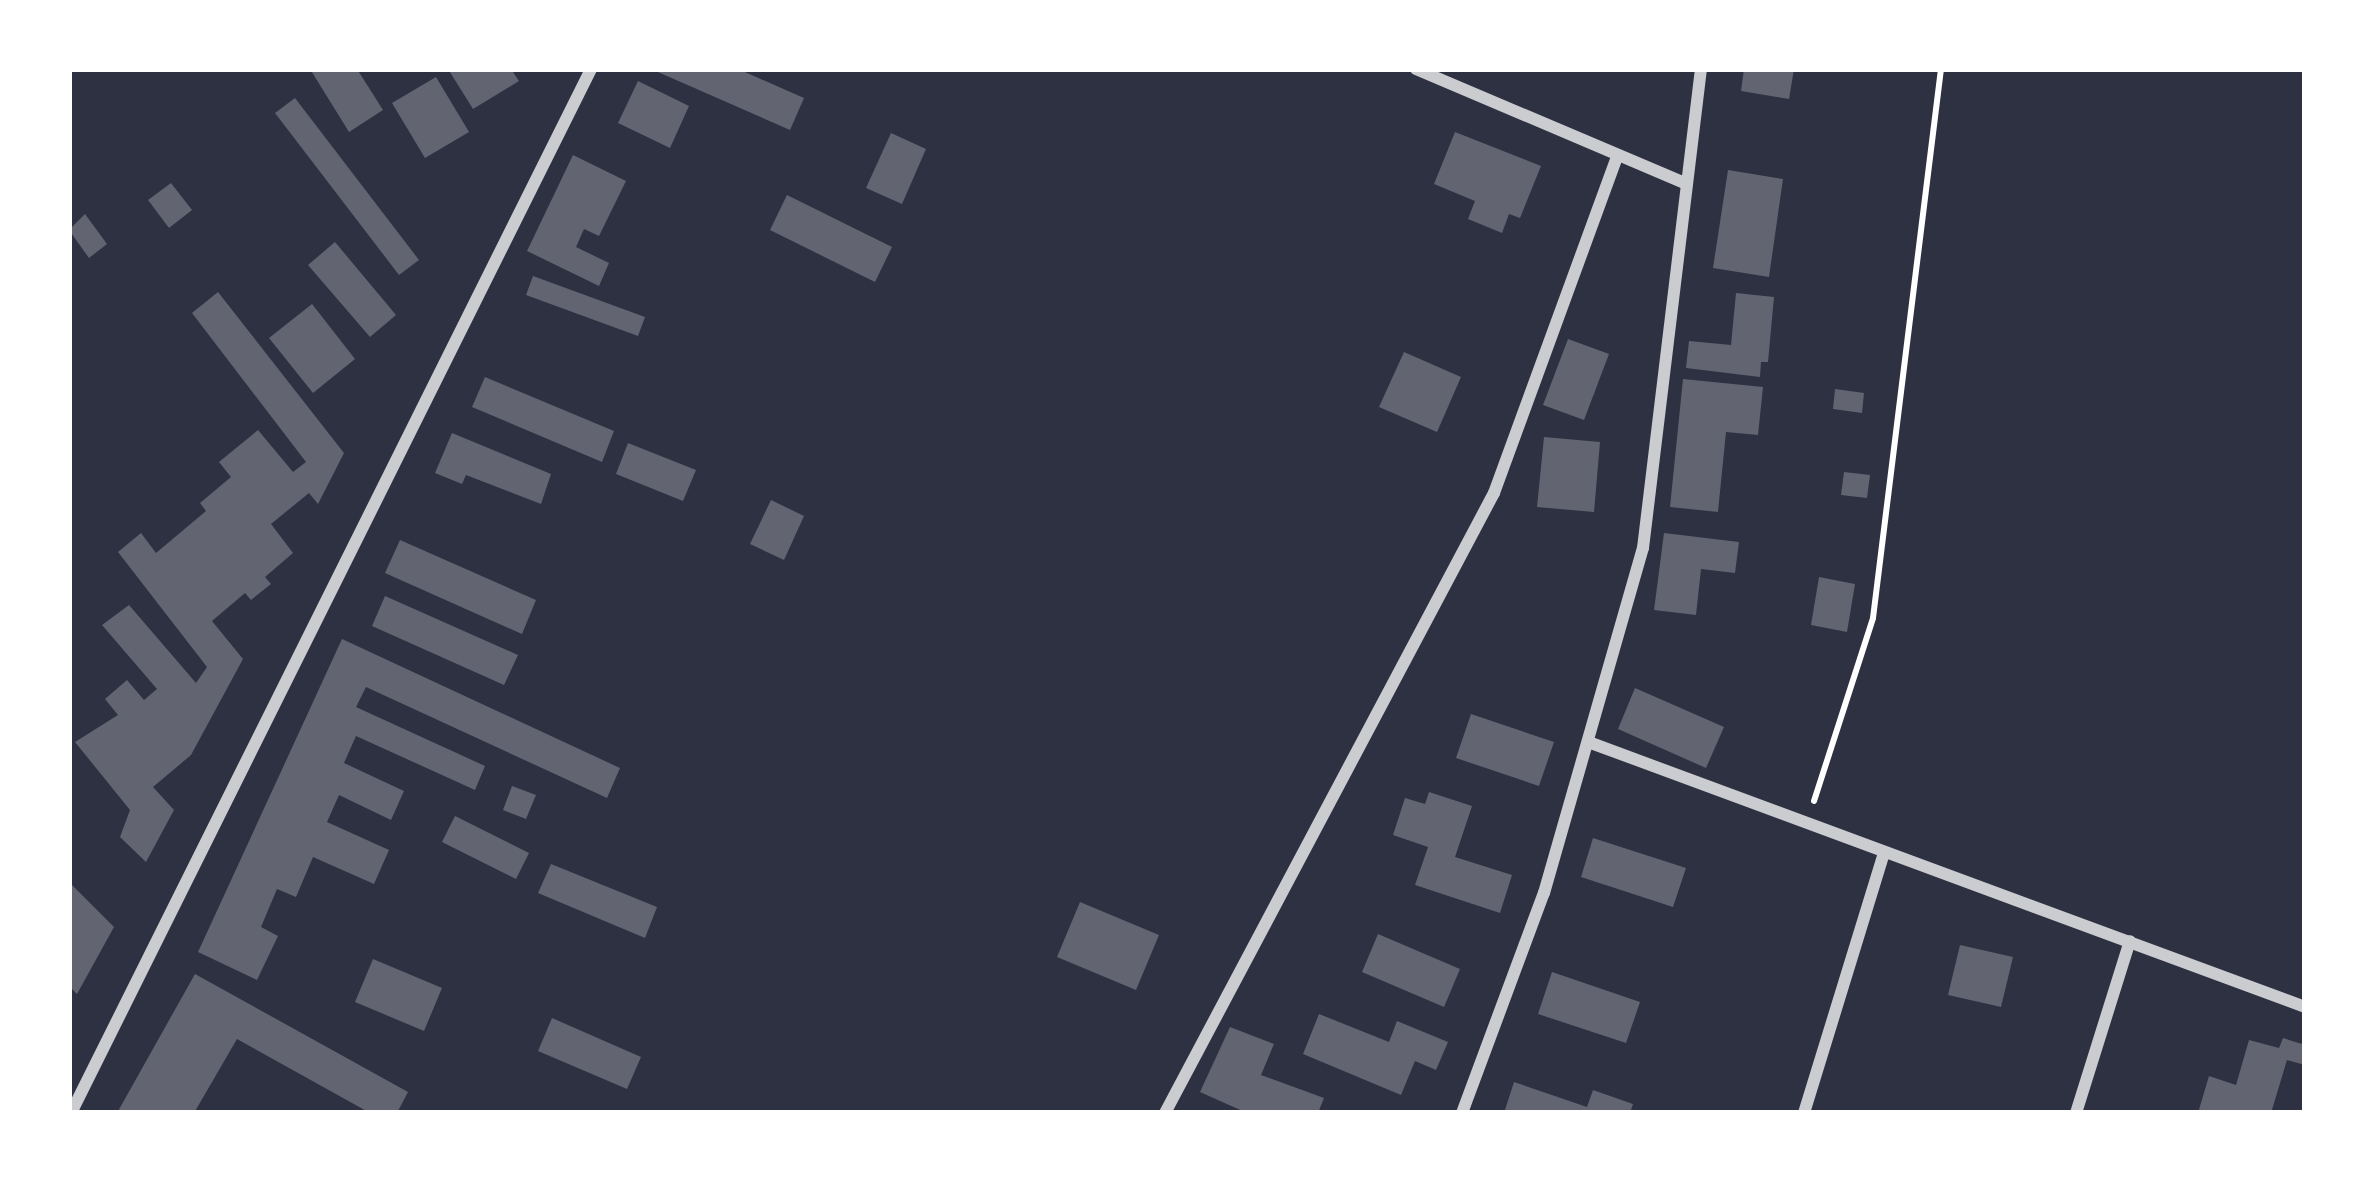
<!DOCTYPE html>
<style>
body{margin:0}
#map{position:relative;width:2374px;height:1182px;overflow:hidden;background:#2d3142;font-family:"Fira Sans Condensed",sans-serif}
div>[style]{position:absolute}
.building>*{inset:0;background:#626471}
.path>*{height:6px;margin:-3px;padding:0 3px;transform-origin:3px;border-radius:3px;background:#fff}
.minor>*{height:12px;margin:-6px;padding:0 6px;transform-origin:6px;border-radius:6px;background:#caccd0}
span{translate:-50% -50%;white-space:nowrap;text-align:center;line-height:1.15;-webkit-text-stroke:12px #fff;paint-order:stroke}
.frame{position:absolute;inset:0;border:72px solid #fff;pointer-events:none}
</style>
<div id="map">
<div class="building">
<i style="clip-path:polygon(310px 69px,357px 69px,383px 110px,349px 132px)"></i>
<i style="clip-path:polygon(448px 69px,511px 69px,519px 81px,473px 109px)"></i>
<i style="clip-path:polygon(651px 69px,738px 69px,804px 98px,790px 130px)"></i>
<i style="clip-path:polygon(1744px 69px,1794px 69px,1789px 99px,1741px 91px)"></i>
<i style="clip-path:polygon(436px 77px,469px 132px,425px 158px,392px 103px)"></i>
<i style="clip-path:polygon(638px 81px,689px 106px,670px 148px,618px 123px)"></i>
<i style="clip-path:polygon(295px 98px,419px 260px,399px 275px,275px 113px)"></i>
<i style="clip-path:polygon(1455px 132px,1541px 166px,1520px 218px,1509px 214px,1502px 233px,1468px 219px,1475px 201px,1434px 184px)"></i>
<i style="clip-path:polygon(891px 133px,926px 149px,902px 204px,866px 188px)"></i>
<i style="clip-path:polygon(573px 155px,626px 181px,599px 236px,584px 229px,576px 247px,609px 263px,599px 286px,527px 251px)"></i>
<i style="clip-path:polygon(1728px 170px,1783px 179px,1769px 277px,1713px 268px)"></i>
<i style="clip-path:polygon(171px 183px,192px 210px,169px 228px,148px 200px)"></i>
<i style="clip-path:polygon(787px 195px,892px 247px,875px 282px,770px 230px)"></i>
<i style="clip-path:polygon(85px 214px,107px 244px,89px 258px,69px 230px)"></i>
<i style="clip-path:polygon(335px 242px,396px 315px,370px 337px,308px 265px)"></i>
<i style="clip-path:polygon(533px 276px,645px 317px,638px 336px,526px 295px)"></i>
<i style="clip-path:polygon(218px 292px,344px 453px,318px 504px,309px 493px,271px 524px,293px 553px,265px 577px,271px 584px,251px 600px,245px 593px,212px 621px,243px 659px,191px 755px,153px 787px,174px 810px,146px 862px,120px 837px,130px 810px,75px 742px,118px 715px,105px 699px,127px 680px,144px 700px,157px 689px,102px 625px,129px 605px,196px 683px,207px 667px,118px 552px,141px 533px,156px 553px,206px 511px,200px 503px,231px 477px,219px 462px,258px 430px,293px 472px,306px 462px,192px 313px)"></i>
<i style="clip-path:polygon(1736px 293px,1774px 297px,1768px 362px,1761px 362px,1760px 377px,1686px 368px,1689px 341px,1731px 345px)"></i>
<i style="clip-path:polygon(312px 304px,355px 359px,313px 393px,269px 338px)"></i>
<i style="clip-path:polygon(1568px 339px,1609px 354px,1584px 420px,1543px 405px)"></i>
<i style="clip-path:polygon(1404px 352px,1461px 377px,1437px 432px,1379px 407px)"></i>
<i style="clip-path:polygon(485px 377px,614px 431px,602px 462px,472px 407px)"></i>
<i style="clip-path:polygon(1683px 379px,1763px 387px,1758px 435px,1726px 432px,1718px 512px,1670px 507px)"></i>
<i style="clip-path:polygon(1835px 389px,1864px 393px,1862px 413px,1833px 409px)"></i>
<i style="clip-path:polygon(452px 433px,551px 474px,541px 504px,466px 475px,462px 484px,435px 473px)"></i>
<i style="clip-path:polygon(1544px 437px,1600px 442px,1594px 512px,1537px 507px)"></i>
<i style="clip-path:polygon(628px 443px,696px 470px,683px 501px,616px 474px)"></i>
<i style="clip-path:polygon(1844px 472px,1870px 475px,1867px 498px,1841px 495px)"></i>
<i style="clip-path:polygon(771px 500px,804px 516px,784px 560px,750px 544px)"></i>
<i style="clip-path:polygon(1664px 533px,1739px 542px,1735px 573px,1701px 569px,1696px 615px,1654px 610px)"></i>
<i style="clip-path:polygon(400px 540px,536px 600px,522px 634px,385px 573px)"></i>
<i style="clip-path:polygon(1819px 577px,1855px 584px,1847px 632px,1811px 625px)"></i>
<i style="clip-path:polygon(385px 596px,518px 655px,504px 685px,372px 626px)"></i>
<i style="clip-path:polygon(342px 639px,620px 768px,607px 798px,366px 687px,356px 707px,485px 766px,475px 790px,356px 736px,344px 763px,404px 791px,391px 820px,339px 795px,327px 822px,389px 850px,374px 884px,313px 857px,296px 897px,277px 889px,261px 927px,278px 936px,257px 980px,198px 952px)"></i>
<i style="clip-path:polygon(1635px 688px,1724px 727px,1706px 768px,1618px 729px)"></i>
<i style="clip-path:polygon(1471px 714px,1554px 742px,1539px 786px,1456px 758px)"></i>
<i style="clip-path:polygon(512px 786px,536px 795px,526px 819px,503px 810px)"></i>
<i style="clip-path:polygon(1429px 792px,1472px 806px,1455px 857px,1512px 875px,1500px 913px,1415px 885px,1428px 847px,1393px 835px,1405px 798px,1425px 804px)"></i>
<i style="clip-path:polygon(455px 816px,529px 853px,516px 879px,442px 842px)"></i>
<i style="clip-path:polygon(1593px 838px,1686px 868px,1673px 907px,1581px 877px)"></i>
<i style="clip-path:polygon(551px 864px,657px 907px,645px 938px,538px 893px)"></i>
<i style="clip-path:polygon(69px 882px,114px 927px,77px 994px,69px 986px)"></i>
<i style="clip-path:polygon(1080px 902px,1159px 935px,1136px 990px,1057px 957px)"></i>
<i style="clip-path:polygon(1378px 934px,1460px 969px,1444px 1007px,1362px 972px)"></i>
<i style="clip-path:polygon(1960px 945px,2013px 957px,2001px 1007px,1948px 995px)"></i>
<i style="clip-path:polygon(373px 959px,442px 988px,424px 1031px,355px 1002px)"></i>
<i style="clip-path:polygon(1552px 972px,1640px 1002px,1626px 1043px,1538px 1014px)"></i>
<i style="clip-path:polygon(195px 974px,408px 1092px,397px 1113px,370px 1113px,237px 1039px,194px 1113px,117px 1113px)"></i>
<i style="clip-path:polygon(1319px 1014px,1389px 1042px,1397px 1021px,1448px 1042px,1436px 1070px,1415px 1061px,1401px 1095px,1303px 1054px)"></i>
<i style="clip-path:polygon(552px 1018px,641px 1057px,627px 1089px,538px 1051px)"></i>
<i style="clip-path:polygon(1230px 1027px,1274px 1044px,1261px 1075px,1324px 1098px,1318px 1113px,1247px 1113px,1200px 1092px)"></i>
<i style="clip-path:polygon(2283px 1038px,2305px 1045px,2305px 1065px,2287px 1060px,2271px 1113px,2198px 1113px,2209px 1076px,2236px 1085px,2249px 1040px,2279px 1048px)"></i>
<i style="clip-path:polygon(1514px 1082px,1587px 1107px,1593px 1090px,1633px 1104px,1630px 1113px,1504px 1113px)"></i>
</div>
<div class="path">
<i style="left:1814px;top:801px;width:192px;rotate:-72.1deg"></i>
<i style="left:1873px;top:618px;width:553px;rotate:-82.94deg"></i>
</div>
<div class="minor">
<i style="left:1416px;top:69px;width:294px;rotate:23deg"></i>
<i style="left:1591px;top:743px;width:761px;rotate:20.29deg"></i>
<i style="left:71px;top:1113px;width:1166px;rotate:-63.52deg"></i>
<i style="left:1165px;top:1113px;width:702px;rotate:-62.05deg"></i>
<i style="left:1494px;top:493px;width:356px;rotate:-69.9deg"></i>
<i style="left:1462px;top:1113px;width:235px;rotate:-69.6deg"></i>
<i style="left:1544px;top:893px;width:359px;rotate:-74deg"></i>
<i style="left:1643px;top:548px;width:482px;rotate:-83.1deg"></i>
<i style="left:1804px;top:1113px;width:268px;rotate:-72.9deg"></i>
<i style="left:2076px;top:1113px;width:180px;rotate:-72.6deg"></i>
</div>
<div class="frame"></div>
</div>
